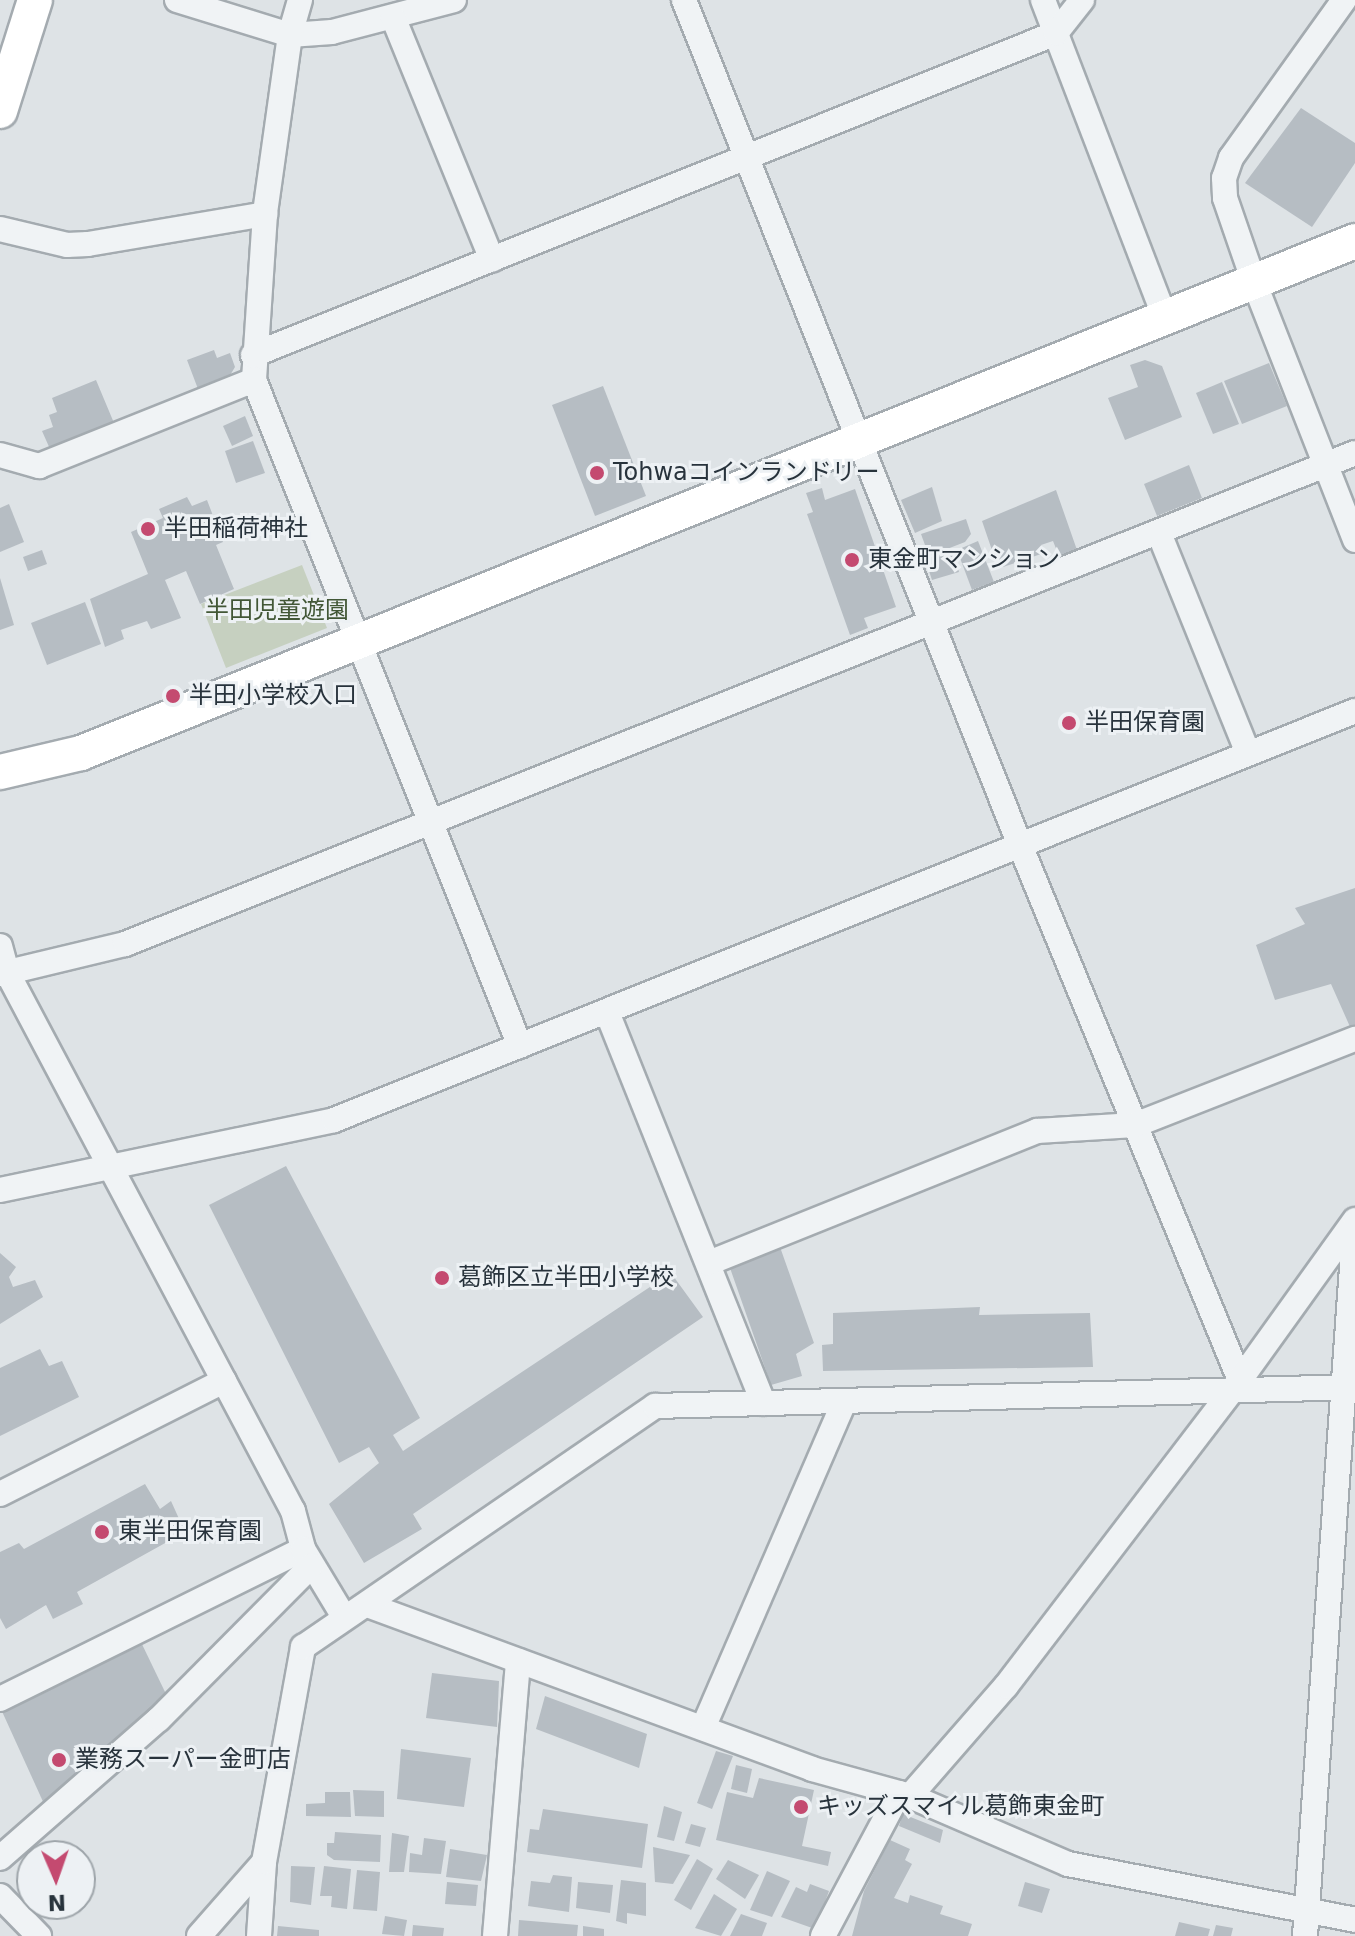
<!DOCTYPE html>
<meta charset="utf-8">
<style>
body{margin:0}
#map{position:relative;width:1355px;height:1936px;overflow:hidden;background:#dee3e6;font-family:"DejaVu Sans","Noto Sans JP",sans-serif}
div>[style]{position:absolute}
.green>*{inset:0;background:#c6d0c0}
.building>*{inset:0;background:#b6bdc3}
.roads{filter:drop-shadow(2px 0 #a4abb0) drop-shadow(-2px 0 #a4abb0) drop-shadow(0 2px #a4abb0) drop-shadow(0 -2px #a4abb0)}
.street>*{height:24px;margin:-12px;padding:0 12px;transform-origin:12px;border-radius:12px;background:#f0f3f5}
.secondary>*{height:34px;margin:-17px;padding:0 17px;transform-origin:17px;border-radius:17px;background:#fff}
.dots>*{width:22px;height:22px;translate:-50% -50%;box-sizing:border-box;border:4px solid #edf1f4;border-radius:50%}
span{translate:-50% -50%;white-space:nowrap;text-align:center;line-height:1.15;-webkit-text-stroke:6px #edf1f4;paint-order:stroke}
.poi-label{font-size:24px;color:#28333c}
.left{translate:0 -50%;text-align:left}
.park-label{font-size:24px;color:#425736}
.north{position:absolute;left:16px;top:1840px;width:80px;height:80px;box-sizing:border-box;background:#edf1f4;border:2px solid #9ea5aa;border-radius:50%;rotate:178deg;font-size:22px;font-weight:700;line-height:32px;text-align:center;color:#28333c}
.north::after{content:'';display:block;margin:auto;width:28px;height:36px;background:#c44a70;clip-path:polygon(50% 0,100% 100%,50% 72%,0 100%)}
</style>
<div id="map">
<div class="green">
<i style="clip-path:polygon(302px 565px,327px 628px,226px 668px,201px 604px)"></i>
</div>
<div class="building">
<i style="clip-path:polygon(1301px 108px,1355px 143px,1355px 163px,1312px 227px,1245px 183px)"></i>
<i style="clip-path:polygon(214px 350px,217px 358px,230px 353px,235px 367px,229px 377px,198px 389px,187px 360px)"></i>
<i style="clip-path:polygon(1145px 360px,1162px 366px,1182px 417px,1125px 440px,1108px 398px,1138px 387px,1130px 365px)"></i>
<i style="clip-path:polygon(1269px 363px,1287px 406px,1242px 424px,1224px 381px)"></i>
<i style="clip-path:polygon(96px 380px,114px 423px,50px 449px,42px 431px,53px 427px,49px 415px,57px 412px,52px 398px)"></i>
<i style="clip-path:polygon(1222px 382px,1239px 424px,1213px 434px,1196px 393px)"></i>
<i style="clip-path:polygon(603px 386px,646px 496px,595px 516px,552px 405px)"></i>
<i style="clip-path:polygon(245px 416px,253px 436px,232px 446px,223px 426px)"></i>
<i style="clip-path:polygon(253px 441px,265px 473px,236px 483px,225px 451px)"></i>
<i style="clip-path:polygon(1189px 465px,1202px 498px,1157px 516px,1144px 484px)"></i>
<i style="clip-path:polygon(932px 487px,942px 521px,915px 533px,901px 500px)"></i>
<i style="clip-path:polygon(822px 488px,825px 500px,855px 489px,896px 607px,864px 618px,868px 628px,850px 635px,807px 514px,813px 512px,806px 493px)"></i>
<i style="clip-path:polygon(1056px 490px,1077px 550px,1059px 556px,1053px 541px,1041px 545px,1044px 553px,1003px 567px,1001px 560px,996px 562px,982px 521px)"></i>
<i style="clip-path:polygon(187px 497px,192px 506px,207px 500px,223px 542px,216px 545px,234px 589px,200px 604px,186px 571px,165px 580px,181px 618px,151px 629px,147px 621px,121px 630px,124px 639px,105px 647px,90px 599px,148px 574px,131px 532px,163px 518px,159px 509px)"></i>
<i style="clip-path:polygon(9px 504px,24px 542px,0 552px,0 508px)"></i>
<i style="clip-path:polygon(966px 519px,971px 534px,965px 542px,929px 556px,921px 534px)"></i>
<i style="clip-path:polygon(978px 541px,994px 582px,972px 590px,957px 550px)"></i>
<i style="clip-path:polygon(42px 550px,47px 564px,28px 571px,23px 557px)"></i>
<i style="clip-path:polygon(953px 551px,959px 572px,932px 580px,925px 559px)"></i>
<i style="clip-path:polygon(0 578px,14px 625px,0 630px)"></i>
<i style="clip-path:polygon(85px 602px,101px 644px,47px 665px,31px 623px)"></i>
<i style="clip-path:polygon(1355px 888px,1355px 1028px,1351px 1029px,1331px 984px,1275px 1000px,1256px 945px,1305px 924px,1295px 908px)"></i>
<i style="clip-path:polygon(286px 1166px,420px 1418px,393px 1435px,403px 1451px,671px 1273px,703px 1317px,413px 1514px,422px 1529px,364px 1563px,329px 1504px,379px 1463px,369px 1447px,339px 1463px,209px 1205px)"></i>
<i style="clip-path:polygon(780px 1247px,814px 1343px,796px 1354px,802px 1376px,771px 1385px,730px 1268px)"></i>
<i style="clip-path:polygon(0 1253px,16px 1267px,9px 1277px,13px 1287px,35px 1280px,43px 1297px,0 1324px)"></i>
<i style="clip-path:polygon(980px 1307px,979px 1315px,1090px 1313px,1093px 1367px,823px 1371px,822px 1345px,833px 1344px,833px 1313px)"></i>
<i style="clip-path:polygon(40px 1349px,49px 1366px,62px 1361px,79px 1397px,0 1436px,0 1368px)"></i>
<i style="clip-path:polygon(145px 1484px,160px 1509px,171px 1501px,185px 1532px,77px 1592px,83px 1604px,53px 1619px,46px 1605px,6px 1629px,0 1618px,0 1552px,19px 1543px,24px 1549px)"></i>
<i style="clip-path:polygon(139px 1638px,166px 1694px,45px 1806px,0 1707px)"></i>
<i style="clip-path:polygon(432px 1673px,499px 1681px,497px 1727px,426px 1718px)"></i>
<i style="clip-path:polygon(545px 1696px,647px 1734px,639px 1768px,536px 1729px)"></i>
<i style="clip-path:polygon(401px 1749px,471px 1758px,464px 1807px,397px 1799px)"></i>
<i style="clip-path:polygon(716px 1751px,733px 1756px,712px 1809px,697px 1803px)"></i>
<i style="clip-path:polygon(736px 1765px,752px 1769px,747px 1793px,731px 1789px)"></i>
<i style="clip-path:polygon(759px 1778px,814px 1790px,802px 1846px,831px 1852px,828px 1866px,716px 1840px,727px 1792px,753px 1798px)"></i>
<i style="clip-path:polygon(353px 1790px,384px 1791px,384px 1817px,355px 1816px)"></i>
<i style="clip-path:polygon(325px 1792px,350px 1792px,351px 1817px,306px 1816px,306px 1804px,325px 1803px)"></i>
<i style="clip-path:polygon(664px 1806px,682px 1812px,674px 1841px,657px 1837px)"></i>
<i style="clip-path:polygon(543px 1809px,648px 1824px,642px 1868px,527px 1852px,530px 1829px,539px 1830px)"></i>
<i style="clip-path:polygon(903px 1814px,943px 1830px,940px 1843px,899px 1826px)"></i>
<i style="clip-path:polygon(691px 1824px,706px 1828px,700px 1847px,685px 1843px)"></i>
<i style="clip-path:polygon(335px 1832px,381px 1835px,380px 1862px,334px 1860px,327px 1855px,327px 1843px,334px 1843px)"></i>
<i style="clip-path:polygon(392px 1833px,409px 1836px,404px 1872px,389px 1872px)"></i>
<i style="clip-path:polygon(424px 1838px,446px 1841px,441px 1874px,409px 1872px,410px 1853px,422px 1855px)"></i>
<i style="clip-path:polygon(890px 1840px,910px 1849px,905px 1860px,912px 1864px,894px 1898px,908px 1903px,910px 1895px,943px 1906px,940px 1914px,972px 1924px,968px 1936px,852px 1936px,864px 1891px)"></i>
<i style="clip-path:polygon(653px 1847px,690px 1855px,673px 1884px,655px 1882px)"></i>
<i style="clip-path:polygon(450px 1849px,487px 1855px,481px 1881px,446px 1877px)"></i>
<i style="clip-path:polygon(697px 1859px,713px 1869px,691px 1910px,674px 1900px)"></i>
<i style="clip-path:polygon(728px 1860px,759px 1875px,745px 1899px,716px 1879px)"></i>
<i style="clip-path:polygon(291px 1866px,315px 1867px,311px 1905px,290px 1902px)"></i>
<i style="clip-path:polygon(324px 1866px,351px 1869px,347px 1909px,331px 1907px,332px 1896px,320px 1896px)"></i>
<i style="clip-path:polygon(357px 1870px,380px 1872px,377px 1911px,353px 1909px)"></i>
<i style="clip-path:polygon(767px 1871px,790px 1881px,772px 1917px,750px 1910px)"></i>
<i style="clip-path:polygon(553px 1875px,572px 1877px,569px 1912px,528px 1906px,531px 1881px,550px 1883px)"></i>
<i style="clip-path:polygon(621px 1880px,646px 1883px,646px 1916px,627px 1913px,627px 1924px,616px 1921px)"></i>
<i style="clip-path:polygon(447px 1882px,478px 1885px,476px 1906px,445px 1904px)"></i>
<i style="clip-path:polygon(578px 1882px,613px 1885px,610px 1913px,576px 1908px)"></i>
<i style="clip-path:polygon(1025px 1882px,1050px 1889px,1042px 1913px,1018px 1906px)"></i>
<i style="clip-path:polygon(810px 1884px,829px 1891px,815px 1929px,781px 1917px,796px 1887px,807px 1892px)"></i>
<i style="clip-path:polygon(714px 1894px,737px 1909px,721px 1936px,695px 1928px)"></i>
<i style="clip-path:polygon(741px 1914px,767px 1923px,762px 1936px,730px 1936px)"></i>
<i style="clip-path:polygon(385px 1916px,407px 1920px,404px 1936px,382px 1934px)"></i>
<i style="clip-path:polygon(519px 1920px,578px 1925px,577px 1936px,518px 1936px)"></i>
<i style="clip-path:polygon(1179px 1922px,1210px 1929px,1208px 1936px,1175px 1936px)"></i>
<i style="clip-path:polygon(413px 1925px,444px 1928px,443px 1936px,412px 1936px)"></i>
<i style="clip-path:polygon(1216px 1925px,1233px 1928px,1231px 1936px,1213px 1936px)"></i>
<i style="clip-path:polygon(278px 1926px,319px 1930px,319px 1936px,277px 1936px)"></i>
<i style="clip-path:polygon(583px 1926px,604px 1929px,604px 1936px,583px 1936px)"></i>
</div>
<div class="roads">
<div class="street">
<i style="left:177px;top:0;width:118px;rotate:17.2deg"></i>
<i style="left:290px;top:35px;width:42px;rotate:-4.1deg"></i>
<i style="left:332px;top:32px;width:126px;rotate:-14.7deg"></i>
<i style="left:300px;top:0;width:36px;rotate:106deg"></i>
<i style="left:290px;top:35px;width:181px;rotate:98deg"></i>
<i style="left:265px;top:214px;width:166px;rotate:93.8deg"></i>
<i style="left:254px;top:380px;width:717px;rotate:68.23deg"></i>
<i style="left:684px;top:0;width:909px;rotate:68.32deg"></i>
<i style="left:1020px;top:845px;width:578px;rotate:67.65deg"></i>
<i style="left:1043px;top:0;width:340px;rotate:69deg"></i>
<i style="left:1344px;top:0;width:194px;rotate:125.6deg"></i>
<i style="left:1231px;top:158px;width:21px;rotate:109deg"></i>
<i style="left:1224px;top:178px;width:20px;rotate:87deg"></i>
<i style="left:1225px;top:198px;width:89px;rotate:71deg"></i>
<i style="left:1254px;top:282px;width:277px;rotate:68.6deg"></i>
<i style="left:393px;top:17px;width:262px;rotate:67.8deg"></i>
<i style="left:0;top:229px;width:69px;rotate:13.4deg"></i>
<i style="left:67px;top:245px;width:21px;rotate:-3deg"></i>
<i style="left:88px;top:244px;width:180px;rotate:-9.6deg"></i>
<i style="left:253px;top:355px;width:865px;rotate:-21.85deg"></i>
<i style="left:1056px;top:33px;width:42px;rotate:-51.8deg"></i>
<i style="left:0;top:455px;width:41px;rotate:15.8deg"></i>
<i style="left:39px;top:466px;width:232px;rotate:-21.8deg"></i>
<i style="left:1159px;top:533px;width:237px;rotate:68deg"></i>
<i style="left:0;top:946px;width:27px;rotate:75deg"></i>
<i style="left:7px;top:972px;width:610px;rotate:62.05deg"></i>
<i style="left:293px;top:1511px;width:39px;rotate:75deg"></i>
<i style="left:0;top:974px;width:129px;rotate:-13.5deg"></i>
<i style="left:125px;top:944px;width:1324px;rotate:-21.76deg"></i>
<i style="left:607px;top:1012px;width:421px;rotate:68.2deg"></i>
<i style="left:0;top:1190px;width:341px;rotate:-11.8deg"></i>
<i style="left:334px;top:1120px;width:1100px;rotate:-21.83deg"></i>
<i style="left:709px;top:1263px;width:354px;rotate:-21.9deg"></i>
<i style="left:1037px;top:1131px;width:98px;rotate:-3.5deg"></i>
<i style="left:1135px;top:1125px;width:236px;rotate:-21.4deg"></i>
<i style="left:0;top:1494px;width:251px;rotate:-26.8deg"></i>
<i style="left:367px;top:1605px;width:474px;rotate:20.2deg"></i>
<i style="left:812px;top:1769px;width:102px;rotate:15.4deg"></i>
<i style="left:910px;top:1796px;width:172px;rotate:23.3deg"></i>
<i style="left:1068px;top:1864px;width:292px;rotate:11deg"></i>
<i style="left:0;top:1699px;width:338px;rotate:-26.3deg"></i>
<i style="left:303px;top:1549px;width:79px;rotate:58.9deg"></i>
<i style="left:703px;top:1728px;width:355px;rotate:-66.6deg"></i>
<i style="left:910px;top:1796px;width:146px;rotate:-48.9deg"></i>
<i style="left:1006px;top:1686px;width:385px;rotate:-52.6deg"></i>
<i style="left:1240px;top:1380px;width:197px;rotate:-54.3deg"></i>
<i style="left:0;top:1858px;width:211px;rotate:-41.2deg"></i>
<i style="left:159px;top:1719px;width:216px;rotate:-45.2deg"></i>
<i style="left:0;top:1896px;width:56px;rotate:45.7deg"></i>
<i style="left:199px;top:1936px;width:98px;rotate:-48.7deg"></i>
<i style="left:259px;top:1936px;width:74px;rotate:-86.1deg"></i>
<i style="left:264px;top:1862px;width:219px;rotate:-79.7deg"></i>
<i style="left:303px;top:1647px;width:427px;rotate:-34.4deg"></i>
<i style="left:655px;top:1406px;width:700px;rotate:-1.55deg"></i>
<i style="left:495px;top:1936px;width:276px;rotate:-85.2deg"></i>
<i style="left:823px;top:1936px;width:162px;rotate:-62deg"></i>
<i style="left:1305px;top:1936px;width:713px;rotate:-85.98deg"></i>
</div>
<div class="secondary">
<i style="left:0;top:111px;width:116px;rotate:-72.5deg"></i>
<i style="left:0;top:772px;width:83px;rotate:-13.2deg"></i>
<i style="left:81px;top:753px;width:1373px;rotate:-21.89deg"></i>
</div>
</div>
<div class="dots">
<i style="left:597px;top:473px;background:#c44a70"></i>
<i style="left:148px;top:529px;background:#c44a70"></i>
<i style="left:852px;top:560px;background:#c44a70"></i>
<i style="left:173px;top:696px;background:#c44a70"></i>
<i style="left:1069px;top:723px;background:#c44a70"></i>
<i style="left:442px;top:1278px;background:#c44a70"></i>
<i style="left:102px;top:1532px;background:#c44a70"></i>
<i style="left:59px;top:1760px;background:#c44a70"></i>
<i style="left:801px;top:1807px;background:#c44a70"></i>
</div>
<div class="poi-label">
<span class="left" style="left:613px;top:473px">Tohwaコインランドリー</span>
<span class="left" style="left:164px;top:529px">半田稲荷神社</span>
<span class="left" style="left:868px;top:560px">東金町マンション</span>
<span class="left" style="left:189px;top:696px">半田小学校入口</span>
<span class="left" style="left:1085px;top:723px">半田保育園</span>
<span class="left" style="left:458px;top:1278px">葛飾区立半田小学校</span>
<span class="left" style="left:118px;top:1532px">東半田保育園</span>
<span class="left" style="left:75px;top:1760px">業務スーパー金町店</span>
<span class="left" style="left:817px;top:1807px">キッズスマイル葛飾東金町</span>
</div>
<div class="park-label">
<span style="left:277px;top:611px">半田児童遊園</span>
</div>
<div class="north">N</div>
</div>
